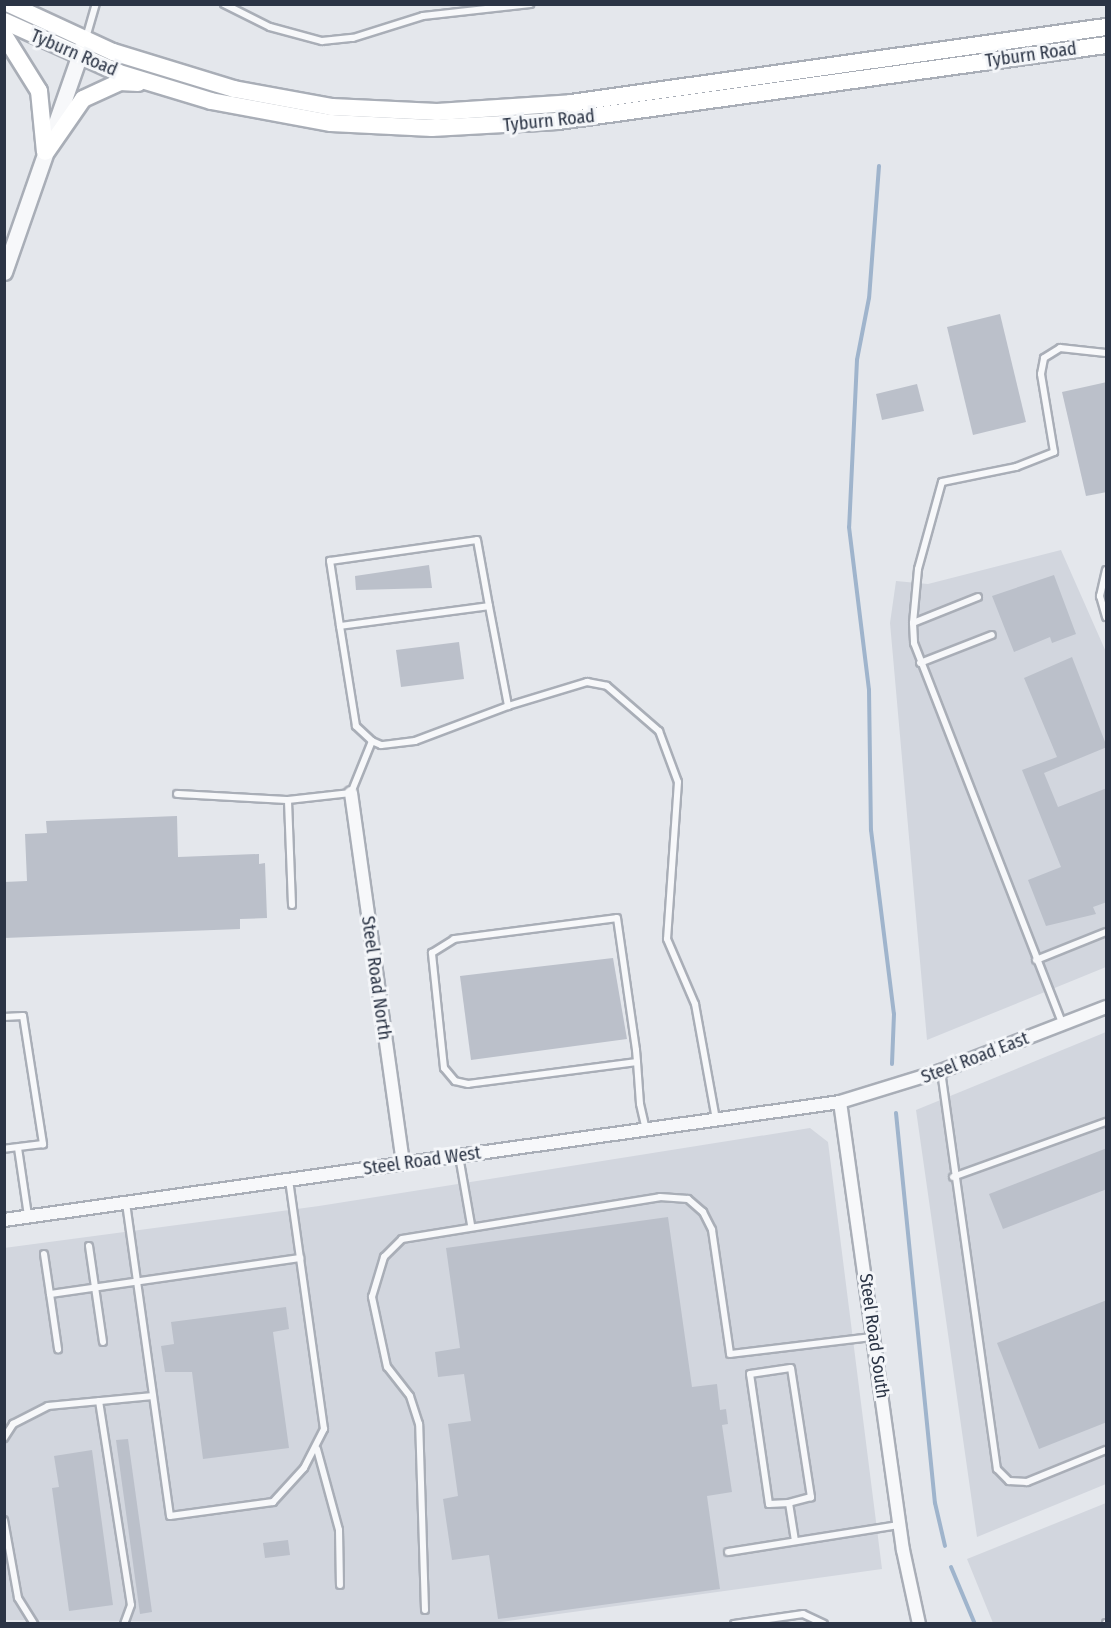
<!DOCTYPE html>
<style>
body{margin:0}
#map{position:relative;width:1111px;height:1628px;overflow:hidden;background:#e4e7ec;font-family:"Fira Sans Condensed",sans-serif}
div>[style]{position:absolute}
.built>*{inset:0;background:#d2d6de}
.stream>*{height:4px;margin:-2px;padding:0 2px;transform-origin:2px;border-radius:2px;background:#9fb4cc}
.building>*{inset:0;background:#bbc0ca}
.roads{filter:drop-shadow(2px 0 #a9aeb7) drop-shadow(-2px 0 #a9aeb7) drop-shadow(0 2px #a9aeb7) drop-shadow(0 -2px #a9aeb7)}
.service>*{height:6px;margin:-3px;padding:0 3px;transform-origin:3px;border-radius:3px;background:#f7f8fa}
.minor>*{height:12px;margin:-6px;padding:0 6px;transform-origin:6px;border-radius:6px;background:#f7f8fa}
.tertiary>*{height:15px;margin:-7.5px;padding:0 7.5px;transform-origin:7.5px;border-radius:7.5px;background:#f7f8fa}
.secondary>*{height:16px;margin:-8px;padding:0 8px;transform-origin:8px;border-radius:8px;background:#fff}
span{translate:-50% -50%;white-space:nowrap;text-align:center;line-height:1.15;-webkit-text-stroke:6px #f4f6f9;paint-order:stroke}
.street-label{font-size:18px;color:#2b3445}
.frame{position:absolute;inset:0;border:6px solid #2b3445;pointer-events:none}
</style>
<div id="map">
<div class="built">
<i style="clip-path:polygon(1061px 550px,1106px 652px,1106px 967px,927px 1040px,890px 623px,896px 581px,928px 584px)"></i>
<i style="clip-path:polygon(1106px 1032px,1106px 1484px,977px 1537px,916px 1110px)"></i>
<i style="clip-path:polygon(810px 1128px,828px 1142px,882px 1569px,486px 1624px,4px 1620px,4px 1248px,319px 1206px)"></i>
<i style="clip-path:polygon(1106px 1503px,1106px 1623px,993px 1623px,967px 1559px)"></i>
</div>
<div class="stream">
<i style="left:879px;top:166px;width:132px;rotate:94.3deg"></i>
<i style="left:869px;top:298px;width:63px;rotate:101deg"></i>
<i style="left:857px;top:360px;width:167px;rotate:92.7deg"></i>
<i style="left:849px;top:527px;width:164px;rotate:83deg"></i>
<i style="left:869px;top:690px;width:140px;rotate:89.2deg"></i>
<i style="left:871px;top:830px;width:185px;rotate:82.9deg"></i>
<i style="left:894px;top:1014px;width:50px;rotate:92.3deg"></i>
<i style="left:896px;top:1113px;width:392px;rotate:84.3deg"></i>
<i style="left:935px;top:1503px;width:44px;rotate:76.9deg"></i>
<i style="left:951px;top:1567px;width:62px;rotate:67.2deg"></i>
</div>
<div class="building">
<i style="clip-path:polygon(1000px 314px,1026px 422px,973px 435px,947px 327px)"></i>
<i style="clip-path:polygon(1107px 382px,1107px 492px,1086px 496px,1062px 392px)"></i>
<i style="clip-path:polygon(917px 384px,924px 411px,882px 420px,876px 394px)"></i>
<i style="clip-path:polygon(429px 565px,432px 588px,356px 590px,355px 576px)"></i>
<i style="clip-path:polygon(1054px 575px,1076px 634px,1052px 643px,1050px 637px,1014px 652px,992px 596px)"></i>
<i style="clip-path:polygon(459px 642px,464px 679px,401px 687px,396px 650px)"></i>
<i style="clip-path:polygon(1072px 657px,1107px 747px,1044px 773px,1058px 807px,1107px 788px,1107px 902px,1093px 907px,1096px 914px,1046px 926px,1028px 880px,1061px 867px,1022px 770px,1057px 757px,1024px 678px)"></i>
<i style="clip-path:polygon(177px 816px,178px 857px,259px 854px,259px 864px,265px 863px,267px 918px,240px 919px,240px 929px,4px 938px,4px 882px,27px 881px,25px 834px,47px 833px,46px 821px)"></i>
<i style="clip-path:polygon(613px 958px,627px 1039px,471px 1060px,460px 976px)"></i>
<i style="clip-path:polygon(1107px 1148px,1107px 1189px,1003px 1229px,989px 1194px)"></i>
<i style="clip-path:polygon(668px 1217px,692px 1387px,717px 1384px,720px 1410px,726px 1409px,728px 1424px,722px 1425px,732px 1492px,707px 1496px,720px 1589px,498px 1619px,489px 1555px,452px 1560px,443px 1499px,458px 1496px,448px 1424px,471px 1421px,464px 1374px,438px 1377px,435px 1352px,460px 1348px,446px 1248px)"></i>
<i style="clip-path:polygon(1107px 1300px,1107px 1422px,1039px 1449px,997px 1343px)"></i>
<i style="clip-path:polygon(286px 1307px,289px 1329px,273px 1332px,289px 1448px,203px 1459px,192px 1372px,165px 1372px,161px 1346px,174px 1344px,171px 1322px)"></i>
<i style="clip-path:polygon(128px 1439px,152px 1612px,140px 1614px,116px 1440px)"></i>
<i style="clip-path:polygon(92px 1450px,113px 1605px,69px 1611px,52px 1488px,59px 1487px,54px 1456px)"></i>
<i style="clip-path:polygon(288px 1540px,290px 1555px,265px 1558px,263px 1543px)"></i>
</div>
<div class="roads">
<div class="service">
<i style="left:224px;top:4px;width:51px;rotate:26.6deg"></i>
<i style="left:270px;top:27px;width:54px;rotate:15.1deg"></i>
<i style="left:322px;top:41px;width:31px;rotate:-6deg"></i>
<i style="left:353px;top:38px;width:73px;rotate:-17.4deg"></i>
<i style="left:423px;top:16px;width:108px;rotate:-6.4deg"></i>
<i style="left:86px;top:38px;width:35px;rotate:-74deg"></i>
<i style="left:1106px;top:570px;width:27px;rotate:103deg"></i>
<i style="left:1100px;top:596px;width:22px;rotate:74deg"></i>
<i style="left:978px;top:597px;width:70px;rotate:158.2deg"></i>
<i style="left:913px;top:623px;width:20px;rotate:87deg"></i>
<i style="left:914px;top:643px;width:408px;rotate:68.7deg"></i>
<i style="left:913px;top:623px;width:54px;rotate:-84.7deg"></i>
<i style="left:918px;top:569px;width:90px;rotate:-74.6deg"></i>
<i style="left:942px;top:482px;width:76px;rotate:-11.5deg"></i>
<i style="left:1016px;top:467px;width:41px;rotate:-21.5deg"></i>
<i style="left:1054px;top:452px;width:79px;rotate:-99.5deg"></i>
<i style="left:1041px;top:374px;width:16px;rotate:-79deg"></i>
<i style="left:1044px;top:358px;width:19px;rotate:-32deg"></i>
<i style="left:1060px;top:348px;width:46px;rotate:6.2deg"></i>
<i style="left:340px;top:626px;width:66px;rotate:-98.7deg"></i>
<i style="left:330px;top:561px;width:148px;rotate:-8.1deg"></i>
<i style="left:477px;top:540px;width:67px;rotate:79.7deg"></i>
<i style="left:920px;top:663px;width:77px;rotate:-21.3deg"></i>
<i style="left:508px;top:706px;width:83px;rotate:-16.9deg"></i>
<i style="left:587px;top:682px;width:20px;rotate:11deg"></i>
<i style="left:607px;top:686px;width:69px;rotate:40.9deg"></i>
<i style="left:659px;top:731px;width:54px;rotate:69.6deg"></i>
<i style="left:678px;top:782px;width:157px;rotate:94deg"></i>
<i style="left:667px;top:939px;width:71px;rotate:66.7deg"></i>
<i style="left:695px;top:1004px;width:118px;rotate:79.7deg"></i>
<i style="left:177px;top:794px;width:111px;rotate:3.1deg"></i>
<i style="left:292px;top:905px;width:105px;rotate:-92.2deg"></i>
<i style="left:288px;top:800px;width:63px;rotate:-6.3deg"></i>
<i style="left:351px;top:793px;width:56px;rotate:-68deg"></i>
<i style="left:372px;top:741px;width:22px;rotate:-137deg"></i>
<i style="left:356px;top:726px;width:101px;rotate:-99.1deg"></i>
<i style="left:340px;top:626px;width:150px;rotate:-7.6deg"></i>
<i style="left:489px;top:606px;width:102px;rotate:79.2deg"></i>
<i style="left:508px;top:706px;width:99px;rotate:159.4deg"></i>
<i style="left:415px;top:741px;width:34px;rotate:173deg"></i>
<i style="left:381px;top:745px;width:10px;rotate:-156deg"></i>
<i style="left:1036px;top:960px;width:75px;rotate:-21.8deg"></i>
<i style="left:4px;top:1017px;width:19px;rotate:-3deg"></i>
<i style="left:23px;top:1016px;width:130px;rotate:81.1deg"></i>
<i style="left:43px;top:1144px;width:39px;rotate:173deg"></i>
<i style="left:637px;top:1062px;width:170px;rotate:172.6deg"></i>
<i style="left:468px;top:1084px;width:13px;rotate:-167deg"></i>
<i style="left:455px;top:1081px;width:17px;rotate:-130deg"></i>
<i style="left:444px;top:1068px;width:116px;rotate:-96deg"></i>
<i style="left:432px;top:953px;width:26px;rotate:-32deg"></i>
<i style="left:454px;top:939px;width:164px;rotate:-7.3deg"></i>
<i style="left:617px;top:918px;width:133px;rotate:81.8deg"></i>
<i style="left:636px;top:1050px;width:12px;rotate:85deg"></i>
<i style="left:637px;top:1062px;width:42px;rotate:85.9deg"></i>
<i style="left:640px;top:1104px;width:26px;rotate:77deg"></i>
<i style="left:941px;top:1071px;width:402px;rotate:82deg"></i>
<i style="left:997px;top:1469px;width:17px;rotate:45deg"></i>
<i style="left:1009px;top:1481px;width:18px;rotate:3deg"></i>
<i style="left:1027px;top:1482px;width:85px;rotate:-22.1deg"></i>
<i style="left:18px;top:1148px;width:69px;rotate:81.6deg"></i>
<i style="left:459px;top:1156px;width:70px;rotate:80.1deg"></i>
<i style="left:953px;top:1177px;width:163px;rotate:-19.8deg"></i>
<i style="left:126px;top:1203px;width:316px;rotate:82deg"></i>
<i style="left:170px;top:1516px;width:104px;rotate:-7.7deg"></i>
<i style="left:273px;top:1502px;width:46px;rotate:-47.6deg"></i>
<i style="left:304px;top:1468px;width:44px;rotate:-62.9deg"></i>
<i style="left:324px;top:1429px;width:251px;rotate:-98deg"></i>
<i style="left:89px;top:1246px;width:97px;rotate:81.7deg"></i>
<i style="left:44px;top:1254px;width:40px;rotate:81.5deg"></i>
<i style="left:50px;top:1294px;width:253px;rotate:-8.2deg"></i>
<i style="left:50px;top:1294px;width:56px;rotate:81.7deg"></i>
<i style="left:99px;top:1401px;width:206px;rotate:81.1deg"></i>
<i style="left:131px;top:1605px;width:20px;rotate:110deg"></i>
<i style="left:4px;top:1438px;width:17px;rotate:-57deg"></i>
<i style="left:13px;top:1424px;width:39px;rotate:-27deg"></i>
<i style="left:48px;top:1406px;width:105px;rotate:-5.4deg"></i>
<i style="left:317px;top:1449px;width:84px;rotate:74.8deg"></i>
<i style="left:339px;top:1530px;width:55px;rotate:89deg"></i>
<i style="left:789px;top:1503px;width:20px;rotate:177deg"></i>
<i style="left:769px;top:1504px;width:131px;rotate:-98.3deg"></i>
<i style="left:750px;top:1374px;width:41px;rotate:-8.3deg"></i>
<i style="left:791px;top:1368px;width:131px;rotate:81.2deg"></i>
<i style="left:811px;top:1497px;width:23px;rotate:165deg"></i>
<i style="left:789px;top:1503px;width:37px;rotate:81deg"></i>
<i style="left:4px;top:1520px;width:79px;rotate:79.8deg"></i>
<i style="left:18px;top:1598px;width:31px;rotate:58deg"></i>
<i style="left:728px;top:1552px;width:173px;rotate:-9deg"></i>
<i style="left:425px;top:1610px;width:186px;rotate:-91.8deg"></i>
<i style="left:419px;top:1424px;width:29px;rotate:-108deg"></i>
<i style="left:410px;top:1396px;width:37px;rotate:-128deg"></i>
<i style="left:387px;top:1367px;width:72px;rotate:-102.1deg"></i>
<i style="left:372px;top:1297px;width:42px;rotate:-73.3deg"></i>
<i style="left:384px;top:1257px;width:25px;rotate:-45deg"></i>
<i style="left:402px;top:1239px;width:261px;rotate:-9.2deg"></i>
<i style="left:660px;top:1197px;width:28px;rotate:4deg"></i>
<i style="left:688px;top:1199px;width:20px;rotate:41deg"></i>
<i style="left:703px;top:1212px;width:20px;rotate:63deg"></i>
<i style="left:712px;top:1230px;width:125px;rotate:81.7deg"></i>
<i style="left:730px;top:1354px;width:144px;rotate:-6.8deg"></i>
<i style="left:734px;top:1624px;width:70px;rotate:-8.2deg"></i>
<i style="left:803px;top:1614px;width:23px;rotate:25deg"></i>
<i style="left:1106px;top:1624px;width:1px;rotate:-90deg"></i>
</div>
<div class="minor">
<i style="left:351px;top:793px;width:374px;rotate:82deg"></i>
<i style="left:840px;top:1102px;width:452px;rotate:82deg"></i>
<i style="left:903px;top:1550px;width:76px;rotate:77.8deg"></i>
<i style="left:4px;top:1220px;width:844px;rotate:-8.03deg"></i>
<i style="left:840px;top:1102px;width:106px;rotate:-17.1deg"></i>
<i style="left:941px;top:1071px;width:177px;rotate:-21.2deg"></i>
</div>
<div class="tertiary">
<i style="left:4px;top:272px;width:240px;rotate:-70.8deg"></i>
</div>
<div class="secondary">
<i style="left:9px;top:4px;width:115px;rotate:24.8deg"></i>
<i style="left:113px;top:52px;width:127px;rotate:17deg"></i>
<i style="left:234px;top:89px;width:100px;rotate:10.4deg"></i>
<i style="left:332px;top:107px;width:105px;rotate:2.7deg"></i>
<i style="left:437px;top:112px;width:134px;rotate:-3.8deg"></i>
<i style="left:571px;top:103px;width:540px;rotate:-8.09deg"></i>
<i style="left:4px;top:21px;width:126px;rotate:24.3deg"></i>
<i style="left:119px;top:73px;width:96px;rotate:16.9deg"></i>
<i style="left:211px;top:101px;width:122px;rotate:10.4deg"></i>
<i style="left:331px;top:123px;width:101px;rotate:2.8deg"></i>
<i style="left:432px;top:128px;width:126px;rotate:-3.2deg"></i>
<i style="left:558px;top:121px;width:553px;rotate:-7.9deg"></i>
<i style="left:4px;top:35px;width:66px;rotate:58deg"></i>
<i style="left:39px;top:91px;width:61px;rotate:84.4deg"></i>
<i style="left:47px;top:151px;width:63px;rotate:-55.3deg"></i>
<i style="left:83px;top:99px;width:41px;rotate:-24.7deg"></i>
<i style="left:120px;top:82px;width:18px;rotate:3deg"></i>
</div>
</div>
<div class="street-label">
<span style="left:74px;top:53px;rotate:23deg">Tyburn Road</span>
<span style="left:1031px;top:55px;rotate:-8deg">Tyburn Road</span>
<span style="left:549px;top:121px;rotate:-6deg">Tyburn Road</span>
<span style="left:376px;top:978px;rotate:82deg">Steel Road North</span>
<span style="left:975px;top:1058px;rotate:-21deg">Steel Road East</span>
<span style="left:422px;top:1161px;rotate:-8deg">Steel Road West</span>
<span style="left:874px;top:1336px;rotate:82deg">Steel Road South</span>
</div>
<div class="frame"></div>
</div>
